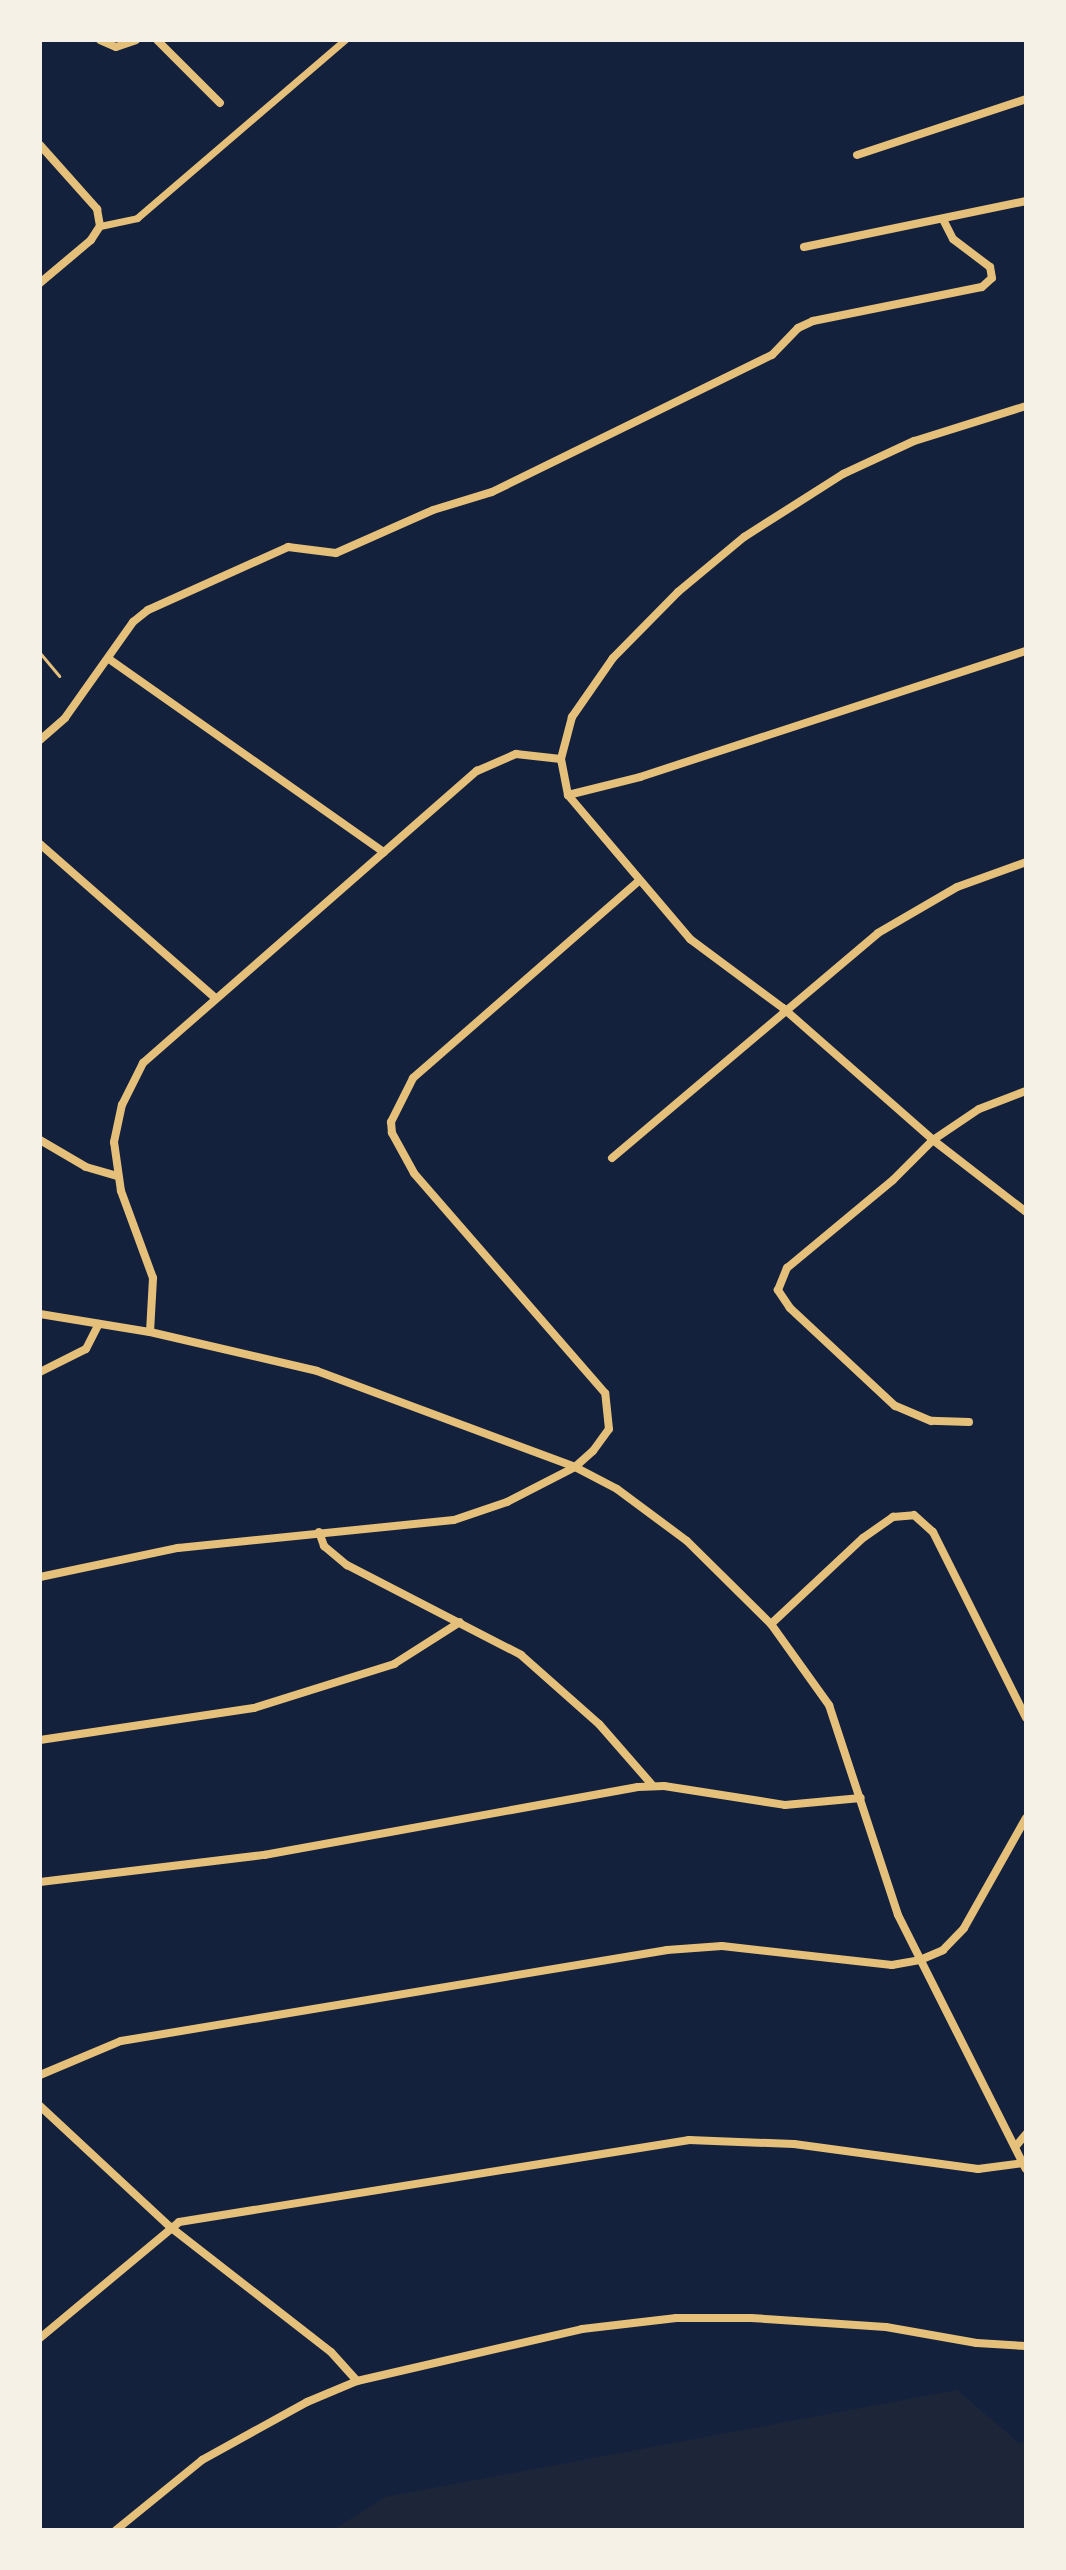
<!DOCTYPE html>
<style>
body{margin:0}
#map{position:relative;width:1066px;height:2570px;overflow:hidden;background:#14213d;font-family:Mulish,sans-serif}
div>[style]{position:absolute}
.green>*{inset:0;background:#1d2539}
.path>*{height:3px;margin:-1.5px;padding:0 1.5px;transform-origin:1.5px;border-radius:1.5px;background:#e5c07b}
.pedestrian>*{height:7px;margin:-3.5px;padding:0 3.5px;transform-origin:3.5px;border-radius:3.5px;background:#e5c07b}
.minor>*{height:8px;margin:-4px;padding:0 4px;transform-origin:4px;border-radius:4px;background:#e5c07b}
span{translate:-50% -50%;white-space:nowrap;text-align:center;line-height:1.15;-webkit-text-stroke:8px #f6f1e7;paint-order:stroke}
.frame{position:absolute;inset:0;border:42px solid #f6f1e7;pointer-events:none}
</style>
<div id="map">
<div class="green">
<i style="clip-path:polygon(957px 2390px,1019px 2443px,1026px 2442px,1026px 2530px,333px 2530px,385px 2497px)"></i>
</div>
<div class="path">
<i style="left:40px;top:653px;width:30px;rotate:50deg"></i>
</div>
<div class="pedestrian">
<i style="left:100px;top:226px;width:38px;rotate:-12deg"></i>
<i style="left:137px;top:218px;width:274px;rotate:-40.6deg"></i>
</div>
<div class="minor">
<i style="left:100px;top:40px;width:17px;rotate:24deg"></i>
<i style="left:116px;top:47px;width:21px;rotate:-19deg"></i>
<i style="left:157px;top:40px;width:89px;rotate:45deg"></i>
<i style="left:40px;top:145px;width:86px;rotate:48.3deg"></i>
<i style="left:97px;top:209px;width:17px;rotate:80deg"></i>
<i style="left:100px;top:226px;width:17px;rotate:123deg"></i>
<i style="left:91px;top:240px;width:67px;rotate:139.9deg"></i>
<i style="left:857px;top:155px;width:178px;rotate:-18.3deg"></i>
<i style="left:804px;top:247px;width:227px;rotate:-11.7deg"></i>
<i style="left:1026px;top:406px;width:117px;rotate:162.6deg"></i>
<i style="left:914px;top:441px;width:78px;rotate:155.1deg"></i>
<i style="left:843px;top:474px;width:117px;rotate:147.5deg"></i>
<i style="left:744px;top:537px;width:86px;rotate:140.2deg"></i>
<i style="left:678px;top:592px;width:93px;rotate:134.6deg"></i>
<i style="left:613px;top:658px;width:72px;rotate:124.8deg"></i>
<i style="left:572px;top:717px;width:43px;rotate:104.7deg"></i>
<i style="left:561px;top:759px;width:37px;rotate:79deg"></i>
<i style="left:568px;top:795px;width:189px;rotate:49.7deg"></i>
<i style="left:690px;top:939px;width:116px;rotate:36.6deg"></i>
<i style="left:783px;top:1008px;width:200px;rotate:41.3deg"></i>
<i style="left:933px;top:1140px;width:118px;rotate:37.7deg"></i>
<i style="left:109px;top:659px;width:336px;rotate:35.1deg"></i>
<i style="left:40px;top:740px;width:33px;rotate:-41deg"></i>
<i style="left:65px;top:718px;width:118px;rotate:-54.7deg"></i>
<i style="left:133px;top:622px;width:19px;rotate:-39deg"></i>
<i style="left:148px;top:610px;width:154px;rotate:-24.2deg"></i>
<i style="left:288px;top:547px;width:48px;rotate:7.1deg"></i>
<i style="left:336px;top:553px;width:106px;rotate:-23.9deg"></i>
<i style="left:433px;top:510px;width:62px;rotate:-17deg"></i>
<i style="left:492px;top:492px;width:312px;rotate:-26.1deg"></i>
<i style="left:772px;top:355px;width:37px;rotate:-46deg"></i>
<i style="left:798px;top:328px;width:17px;rotate:-25deg"></i>
<i style="left:813px;top:321px;width:172px;rotate:-11.4deg"></i>
<i style="left:982px;top:287px;width:13px;rotate:-42deg"></i>
<i style="left:992px;top:278px;width:11px;rotate:-100deg"></i>
<i style="left:990px;top:267px;width:46px;rotate:-142.9deg"></i>
<i style="left:953px;top:239px;width:22px;rotate:-117deg"></i>
<i style="left:568px;top:795px;width:74px;rotate:-14deg"></i>
<i style="left:640px;top:777px;width:406px;rotate:-18.1deg"></i>
<i style="left:40px;top:844px;width:232px;rotate:41.3deg"></i>
<i style="left:40px;top:1140px;width:53px;rotate:30.4deg"></i>
<i style="left:86px;top:1167px;width:33px;rotate:16deg"></i>
<i style="left:612px;top:1158px;width:348px;rotate:-40.2deg"></i>
<i style="left:878px;top:933px;width:91px;rotate:-30.2deg"></i>
<i style="left:957px;top:887px;width:73px;rotate:-19.9deg"></i>
<i style="left:40px;top:1314px;width:111px;rotate:9.3deg"></i>
<i style="left:150px;top:1332px;width:171px;rotate:13.1deg"></i>
<i style="left:317px;top:1371px;width:275px;rotate:20.4deg"></i>
<i style="left:575px;top:1467px;width:47px;rotate:27.6deg"></i>
<i style="left:617px;top:1489px;width:87px;rotate:36.6deg"></i>
<i style="left:687px;top:1541px;width:118px;rotate:44.7deg"></i>
<i style="left:771px;top:1624px;width:100px;rotate:54.4deg"></i>
<i style="left:829px;top:1705px;width:221px;rotate:71.8deg"></i>
<i style="left:898px;top:1915px;width:284px;rotate:63.3deg"></i>
<i style="left:150px;top:1332px;width:54px;rotate:-86.8deg"></i>
<i style="left:153px;top:1278px;width:93px;rotate:-110.2deg"></i>
<i style="left:121px;top:1191px;width:49px;rotate:-98.1deg"></i>
<i style="left:114px;top:1142px;width:38px;rotate:-78deg"></i>
<i style="left:122px;top:1105px;width:47px;rotate:-63.4deg"></i>
<i style="left:143px;top:1063px;width:444px;rotate:-41.2deg"></i>
<i style="left:477px;top:771px;width:43px;rotate:-23.6deg"></i>
<i style="left:516px;top:754px;width:45px;rotate:6.3deg"></i>
<i style="left:40px;top:1372px;width:51px;rotate:-26.6deg"></i>
<i style="left:86px;top:1349px;width:28px;rotate:-63deg"></i>
<i style="left:969px;top:1422px;width:38px;rotate:-178deg"></i>
<i style="left:931px;top:1421px;width:39px;rotate:-157deg"></i>
<i style="left:895px;top:1406px;width:144px;rotate:-137deg"></i>
<i style="left:790px;top:1308px;width:22px;rotate:-124deg"></i>
<i style="left:778px;top:1290px;width:24px;rotate:-68deg"></i>
<i style="left:787px;top:1268px;width:138px;rotate:-39.7deg"></i>
<i style="left:893px;top:1180px;width:57px;rotate:-45deg"></i>
<i style="left:933px;top:1140px;width:55px;rotate:-34deg"></i>
<i style="left:979px;top:1109px;width:50px;rotate:-21deg"></i>
<i style="left:319px;top:1532px;width:15px;rotate:70deg"></i>
<i style="left:324px;top:1546px;width:30px;rotate:40deg"></i>
<i style="left:347px;top:1565px;width:196px;rotate:27.3deg"></i>
<i style="left:521px;top:1655px;width:104px;rotate:41.5deg"></i>
<i style="left:599px;top:1724px;width:82px;rotate:48.9deg"></i>
<i style="left:40px;top:1577px;width:141px;rotate:-11.9deg"></i>
<i style="left:178px;top:1548px;width:277px;rotate:-5.8deg"></i>
<i style="left:454px;top:1520px;width:56px;rotate:-18.8deg"></i>
<i style="left:507px;top:1502px;width:76px;rotate:-27.2deg"></i>
<i style="left:575px;top:1467px;width:24px;rotate:-42deg"></i>
<i style="left:593px;top:1451px;width:27px;rotate:-54deg"></i>
<i style="left:609px;top:1429px;width:36px;rotate:-96deg"></i>
<i style="left:605px;top:1393px;width:291px;rotate:-131deg"></i>
<i style="left:414px;top:1173px;width:46px;rotate:-118.8deg"></i>
<i style="left:392px;top:1133px;width:11px;rotate:-95deg"></i>
<i style="left:391px;top:1122px;width:49px;rotate:-63.4deg"></i>
<i style="left:413px;top:1078px;width:298px;rotate:-41.1deg"></i>
<i style="left:771px;top:1624px;width:126px;rotate:-43.1deg"></i>
<i style="left:863px;top:1538px;width:37px;rotate:-35deg"></i>
<i style="left:893px;top:1517px;width:21px;rotate:-5deg"></i>
<i style="left:914px;top:1515px;width:25px;rotate:42deg"></i>
<i style="left:933px;top:1532px;width:208px;rotate:63.4deg"></i>
<i style="left:40px;top:1740px;width:216px;rotate:-8.5deg"></i>
<i style="left:254px;top:1708px;width:147px;rotate:-17.4deg"></i>
<i style="left:394px;top:1664px;width:78px;rotate:-32.5deg"></i>
<i style="left:40px;top:1882px;width:226px;rotate:-6.9deg"></i>
<i style="left:264px;top:1855px;width:380px;rotate:-10.3deg"></i>
<i style="left:638px;top:1787px;width:26px;rotate:-2deg"></i>
<i style="left:664px;top:1786px;width:122px;rotate:8.9deg"></i>
<i style="left:785px;top:1805px;width:76px;rotate:-5.3deg"></i>
<i style="left:40px;top:2075px;width:88px;rotate:-22.8deg"></i>
<i style="left:121px;top:2041px;width:554px;rotate:-9.46deg"></i>
<i style="left:667px;top:1950px;width:55px;rotate:-4.2deg"></i>
<i style="left:722px;top:1946px;width:171px;rotate:6.4deg"></i>
<i style="left:892px;top:1965px;width:28px;rotate:-10deg"></i>
<i style="left:920px;top:1960px;width:25px;rotate:-23deg"></i>
<i style="left:943px;top:1950px;width:30px;rotate:-46deg"></i>
<i style="left:964px;top:1928px;width:126px;rotate:-60.6deg"></i>
<i style="left:40px;top:2106px;width:176px;rotate:42.9deg"></i>
<i style="left:169px;top:2226px;width:205px;rotate:37.9deg"></i>
<i style="left:331px;top:2352px;width:39px;rotate:48deg"></i>
<i style="left:1016px;top:2146px;width:16px;rotate:-50deg"></i>
<i style="left:40px;top:2338px;width:181px;rotate:-39.8deg"></i>
<i style="left:179px;top:2222px;width:517px;rotate:-9.13deg"></i>
<i style="left:689px;top:2140px;width:105px;rotate:2.2deg"></i>
<i style="left:794px;top:2144px;width:186px;rotate:7.7deg"></i>
<i style="left:978px;top:2169px;width:46px;rotate:-7.4deg"></i>
<i style="left:116px;top:2530px;width:111px;rotate:-39.1deg"></i>
<i style="left:202px;top:2460px;width:120px;rotate:-28.9deg"></i>
<i style="left:307px;top:2402px;width:54px;rotate:-22.8deg"></i>
<i style="left:357px;top:2381px;width:231px;rotate:-13deg"></i>
<i style="left:582px;top:2329px;width:95px;rotate:-6.7deg"></i>
<i style="left:676px;top:2318px;width:75px"></i>
<i style="left:751px;top:2318px;width:135px;rotate:3.8deg"></i>
<i style="left:886px;top:2327px;width:92px;rotate:10deg"></i>
<i style="left:977px;top:2343px;width:49px;rotate:3.5deg"></i>
</div>
<div class="frame"></div>
</div>
